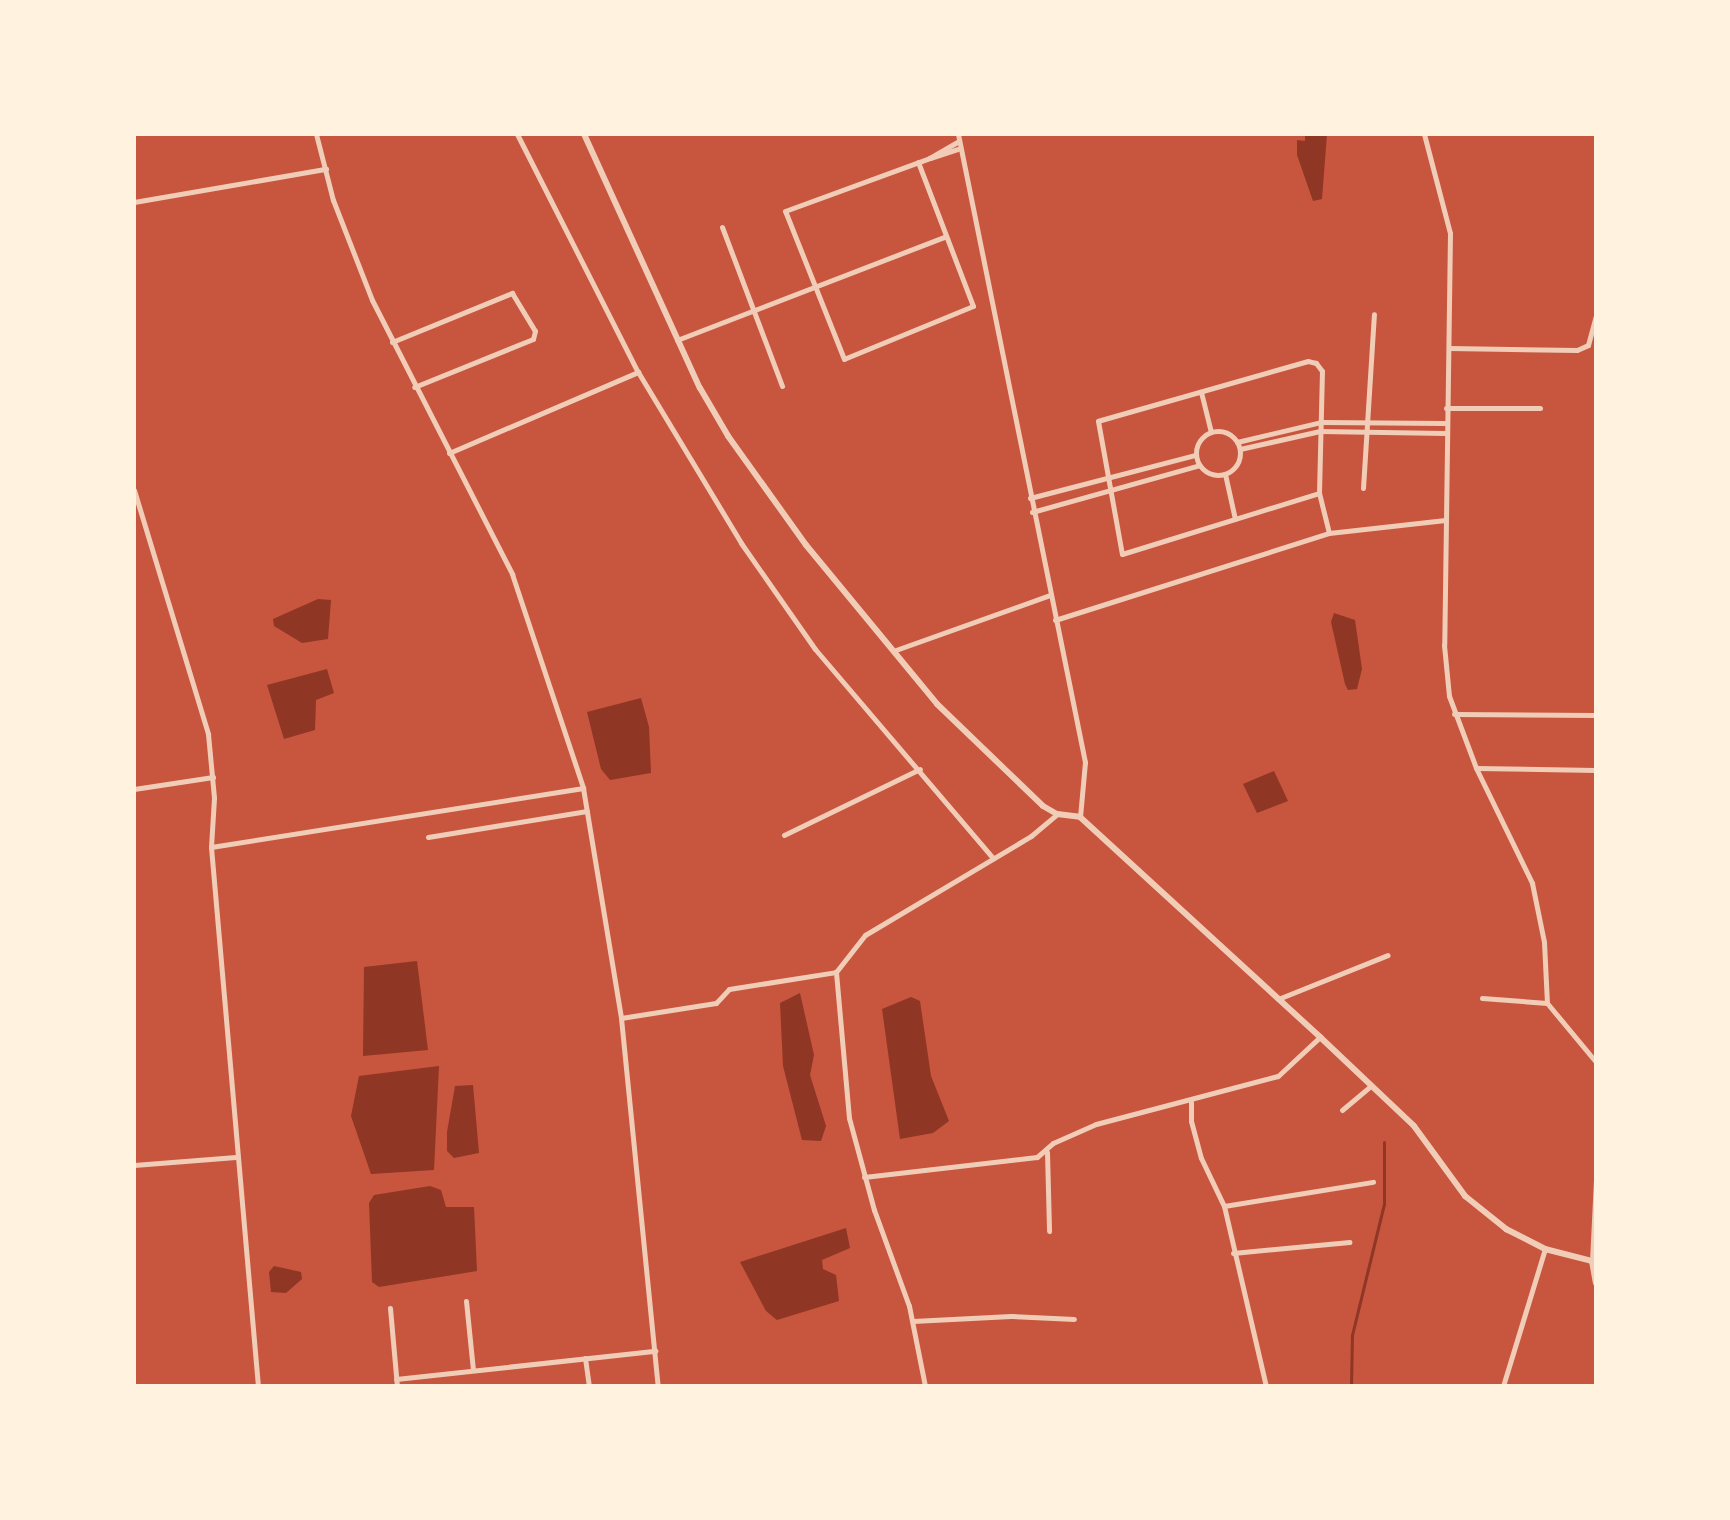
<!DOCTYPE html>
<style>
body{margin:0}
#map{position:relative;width:1730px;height:1520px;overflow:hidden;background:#c8553d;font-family:Karla,sans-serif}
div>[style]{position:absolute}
.water>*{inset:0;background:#8f3625}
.stream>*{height:3px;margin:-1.5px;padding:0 1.5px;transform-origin:1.5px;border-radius:1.5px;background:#8f3625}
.minor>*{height:5px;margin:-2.5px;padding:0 2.5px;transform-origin:2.5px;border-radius:2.5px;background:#f1ccb7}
.minor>.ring{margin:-2.5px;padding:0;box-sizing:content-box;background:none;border:5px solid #f1ccb7;border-radius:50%}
.tertiary>*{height:6px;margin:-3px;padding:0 3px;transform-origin:3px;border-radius:3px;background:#f1ccb7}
span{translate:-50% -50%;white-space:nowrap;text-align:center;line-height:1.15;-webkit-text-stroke:7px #fff3e0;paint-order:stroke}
.frame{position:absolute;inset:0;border:136px solid #fff3e0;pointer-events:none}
</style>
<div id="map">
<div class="water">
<i style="clip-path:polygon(1305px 134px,1327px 134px,1322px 199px,1313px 201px,1297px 155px,1297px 140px,1305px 141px)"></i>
<i style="clip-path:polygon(318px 599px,331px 600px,328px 639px,302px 643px,274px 626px,273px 619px)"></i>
<i style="clip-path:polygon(1334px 613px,1355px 620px,1362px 669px,1357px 689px,1348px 690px,1345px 684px,1331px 622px)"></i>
<i style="clip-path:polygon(327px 669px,334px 693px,316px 700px,315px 730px,284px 739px,267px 685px)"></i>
<i style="clip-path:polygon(641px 698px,649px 727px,651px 773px,610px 780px,601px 769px,587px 712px)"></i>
<i style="clip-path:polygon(1274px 771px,1288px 801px,1257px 813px,1243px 784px)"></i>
<i style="clip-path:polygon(417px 961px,428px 1050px,363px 1056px,364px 967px)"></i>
<i style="clip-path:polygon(800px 993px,814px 1055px,810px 1075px,826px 1126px,821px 1141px,802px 1140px,783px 1066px,780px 1003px)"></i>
<i style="clip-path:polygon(911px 997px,920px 1001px,931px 1076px,949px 1121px,933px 1133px,900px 1139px,882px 1009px)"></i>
<i style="clip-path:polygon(439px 1066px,434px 1170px,371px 1174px,351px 1116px,359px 1076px)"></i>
<i style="clip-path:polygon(473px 1085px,479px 1153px,454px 1158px,447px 1151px,447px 1132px,455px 1086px)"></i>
<i style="clip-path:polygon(430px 1186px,441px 1190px,446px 1207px,474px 1207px,477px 1271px,379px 1287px,372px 1282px,369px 1203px,374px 1195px)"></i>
<i style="clip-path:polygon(846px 1228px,850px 1248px,822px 1260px,823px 1269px,836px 1275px,839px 1301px,777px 1320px,766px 1311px,740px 1262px)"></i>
<i style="clip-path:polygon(274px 1266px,301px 1272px,302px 1279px,286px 1293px,271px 1292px,269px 1272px)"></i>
</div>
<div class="stream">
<i style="left:1351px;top:1386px;width:51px;rotate:-88.9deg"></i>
<i style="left:1352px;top:1335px;width:135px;rotate:-76.3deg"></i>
<i style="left:1384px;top:1204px;width:62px;rotate:-90deg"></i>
</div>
<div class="minor">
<i style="left:316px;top:134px;width:68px;rotate:75.6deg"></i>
<i style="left:333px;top:200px;width:107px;rotate:68.7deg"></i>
<i style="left:372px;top:300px;width:308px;rotate:62.9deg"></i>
<i style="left:512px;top:574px;width:225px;rotate:71.6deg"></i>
<i style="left:583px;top:788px;width:233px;rotate:80.6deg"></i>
<i style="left:621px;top:1018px;width:370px;rotate:84.3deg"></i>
<i style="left:517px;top:134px;width:267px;rotate:63.1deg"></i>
<i style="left:638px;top:372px;width:200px;rotate:58.9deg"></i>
<i style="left:741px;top:543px;width:129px;rotate:55.1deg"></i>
<i style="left:815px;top:649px;width:275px;rotate:49.6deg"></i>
<i style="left:958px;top:134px;width:641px;rotate:78.57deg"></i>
<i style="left:1085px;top:762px;width:55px;rotate:95.2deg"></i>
<i style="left:1424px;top:134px;width:102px;rotate:75.3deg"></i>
<i style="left:1450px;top:233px;width:412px;rotate:90.8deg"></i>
<i style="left:1444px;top:645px;width:51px;rotate:84.4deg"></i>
<i style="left:1449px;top:696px;width:77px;rotate:69.4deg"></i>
<i style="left:1476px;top:768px;width:128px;rotate:64deg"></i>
<i style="left:1532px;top:883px;width:60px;rotate:78.5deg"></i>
<i style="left:1544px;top:942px;width:61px;rotate:87.2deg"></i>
<i style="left:1547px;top:1003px;width:77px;rotate:50.3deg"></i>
<i style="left:959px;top:141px;width:34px;rotate:150deg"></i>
<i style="left:930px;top:158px;width:32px;rotate:-18deg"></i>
<i style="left:918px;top:162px;width:154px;rotate:69.1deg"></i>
<i style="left:973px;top:306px;width:139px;rotate:157.7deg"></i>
<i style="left:844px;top:359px;width:159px;rotate:-111.7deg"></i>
<i style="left:785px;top:211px;width:154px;rotate:-20.1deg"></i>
<i style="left:134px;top:202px;width:195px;rotate:-9.8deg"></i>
<i style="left:722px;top:227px;width:170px;rotate:69.3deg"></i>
<i style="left:677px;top:340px;width:288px;rotate:-21.1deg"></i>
<i style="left:392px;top:342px;width:130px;rotate:-22.2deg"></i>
<i style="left:512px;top:293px;width:44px;rotate:58.8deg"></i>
<i style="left:535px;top:331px;width:8px;rotate:104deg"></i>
<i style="left:533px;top:339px;width:128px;rotate:158deg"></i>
<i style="left:1449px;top:348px;width:128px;rotate:0.9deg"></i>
<i style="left:1577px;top:350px;width:12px;rotate:-24deg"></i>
<i style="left:1588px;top:345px;width:30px;rotate:-75deg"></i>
<i style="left:1201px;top:392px;width:41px;rotate:76deg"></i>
<i style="left:1446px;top:408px;width:94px"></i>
<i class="ring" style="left:1196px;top:431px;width:39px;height:39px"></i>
<i style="left:1237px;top:442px;width:86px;rotate:-13.4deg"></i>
<i style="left:1321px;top:422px;width:124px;rotate:0.5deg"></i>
<i style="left:1240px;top:449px;width:82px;rotate:-12.7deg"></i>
<i style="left:1320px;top:431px;width:125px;rotate:0.9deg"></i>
<i style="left:449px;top:453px;width:206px;rotate:-23.2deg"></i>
<i style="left:1225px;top:474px;width:46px;rotate:77.5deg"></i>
<i style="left:1363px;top:488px;width:174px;rotate:-86.4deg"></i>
<i style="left:134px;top:490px;width:255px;rotate:73.1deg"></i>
<i style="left:208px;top:734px;width:64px;rotate:84.6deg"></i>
<i style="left:214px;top:798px;width:49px;rotate:93.5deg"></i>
<i style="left:211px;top:847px;width:541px;rotate:85.02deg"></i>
<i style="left:1030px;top:498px;width:171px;rotate:-14.6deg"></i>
<i style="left:1032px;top:512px;width:174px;rotate:-15.6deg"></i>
<i style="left:1329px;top:533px;width:117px;rotate:-6.4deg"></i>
<i style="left:1055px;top:620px;width:287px;rotate:-17.6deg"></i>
<i style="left:1329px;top:533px;width:41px;rotate:-104deg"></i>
<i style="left:1319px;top:493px;width:122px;rotate:-88.6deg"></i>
<i style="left:1322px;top:371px;width:10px;rotate:-127deg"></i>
<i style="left:1316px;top:363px;width:8px;rotate:-166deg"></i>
<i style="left:1308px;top:361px;width:218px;rotate:164.1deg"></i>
<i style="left:1098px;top:421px;width:135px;rotate:79.8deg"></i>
<i style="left:1122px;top:554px;width:206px;rotate:-17.2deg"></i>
<i style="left:893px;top:651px;width:167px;rotate:-19.6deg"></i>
<i style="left:1454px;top:714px;width:142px;rotate:0.4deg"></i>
<i style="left:1477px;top:768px;width:119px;rotate:1deg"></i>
<i style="left:134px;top:789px;width:80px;rotate:-8.6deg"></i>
<i style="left:784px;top:835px;width:151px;rotate:-25.9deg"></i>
<i style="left:428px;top:837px;width:161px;rotate:-9.3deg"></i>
<i style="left:211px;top:847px;width:377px;rotate:-9deg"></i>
<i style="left:1482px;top:998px;width:65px;rotate:4.4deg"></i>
<i style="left:1278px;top:999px;width:118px;rotate:-21.8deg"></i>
<i style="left:621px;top:1018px;width:96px;rotate:-9deg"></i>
<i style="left:716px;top:1003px;width:19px;rotate:-47deg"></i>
<i style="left:729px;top:989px;width:108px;rotate:-9deg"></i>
<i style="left:1191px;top:1102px;width:19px;rotate:90deg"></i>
<i style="left:1191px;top:1121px;width:38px;rotate:75deg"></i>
<i style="left:1201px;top:1158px;width:53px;rotate:64.4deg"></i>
<i style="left:1224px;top:1206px;width:185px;rotate:76.9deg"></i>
<i style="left:1342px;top:1110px;width:38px;rotate:-40deg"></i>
<i style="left:1047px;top:1152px;width:79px;rotate:88.5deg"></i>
<i style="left:134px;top:1165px;width:102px;rotate:-4.5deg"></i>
<i style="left:864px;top:1177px;width:174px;rotate:-6.6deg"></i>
<i style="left:1037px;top:1157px;width:21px;rotate:-41deg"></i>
<i style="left:1053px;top:1143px;width:47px;rotate:-23.8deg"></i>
<i style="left:1096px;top:1124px;width:188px;rotate:-14.8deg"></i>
<i style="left:1278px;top:1076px;width:57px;rotate:-42.9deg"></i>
<i style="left:1224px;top:1206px;width:151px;rotate:-9.2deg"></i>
<i style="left:1233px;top:1253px;width:117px;rotate:-5.4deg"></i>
<i style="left:1592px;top:1261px;width:81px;rotate:-87.2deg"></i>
<i style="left:466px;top:1301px;width:69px;rotate:84.2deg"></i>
<i style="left:390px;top:1308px;width:78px;rotate:84.9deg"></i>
<i style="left:913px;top:1321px;width:98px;rotate:-2.9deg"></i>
<i style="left:1011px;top:1316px;width:63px;rotate:2.7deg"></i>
<i style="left:585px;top:1358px;width:28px;rotate:82deg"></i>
<i style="left:396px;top:1379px;width:261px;rotate:-6.2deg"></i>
<i style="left:925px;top:1386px;width:82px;rotate:-101.3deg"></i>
<i style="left:909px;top:1306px;width:102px;rotate:-110deg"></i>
<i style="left:874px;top:1210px;width:95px;rotate:-105.2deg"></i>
<i style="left:849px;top:1118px;width:147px;rotate:-95.1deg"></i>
<i style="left:836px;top:972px;width:47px;rotate:-51.9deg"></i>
<i style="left:865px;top:935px;width:193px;rotate:-30.8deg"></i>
<i style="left:1031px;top:836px;width:34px;rotate:-40deg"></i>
<i style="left:1503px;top:1386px;width:143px;rotate:-73deg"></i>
</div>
<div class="tertiary">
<i style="left:584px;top:134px;width:279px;rotate:65.5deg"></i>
<i style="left:700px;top:388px;width:56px;rotate:59.7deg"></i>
<i style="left:728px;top:436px;width:134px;rotate:54.4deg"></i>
<i style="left:806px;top:545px;width:206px;rotate:50.5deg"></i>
<i style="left:937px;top:704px;width:147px;rotate:43.9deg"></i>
<i style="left:1043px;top:806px;width:16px;rotate:30deg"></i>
<i style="left:1057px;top:814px;width:23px;rotate:7deg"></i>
<i style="left:1080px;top:817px;width:326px;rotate:42.5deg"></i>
<i style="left:1320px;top:1037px;width:129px;rotate:43.4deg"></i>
<i style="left:1414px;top:1126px;width:87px;rotate:53.9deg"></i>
<i style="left:1465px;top:1196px;width:53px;rotate:38.8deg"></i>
<i style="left:1506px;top:1229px;width:44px;rotate:27.1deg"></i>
<i style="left:1545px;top:1249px;width:53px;rotate:14.3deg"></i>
<i style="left:1592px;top:1261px;width:22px;rotate:80deg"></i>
</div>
<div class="frame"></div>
</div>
